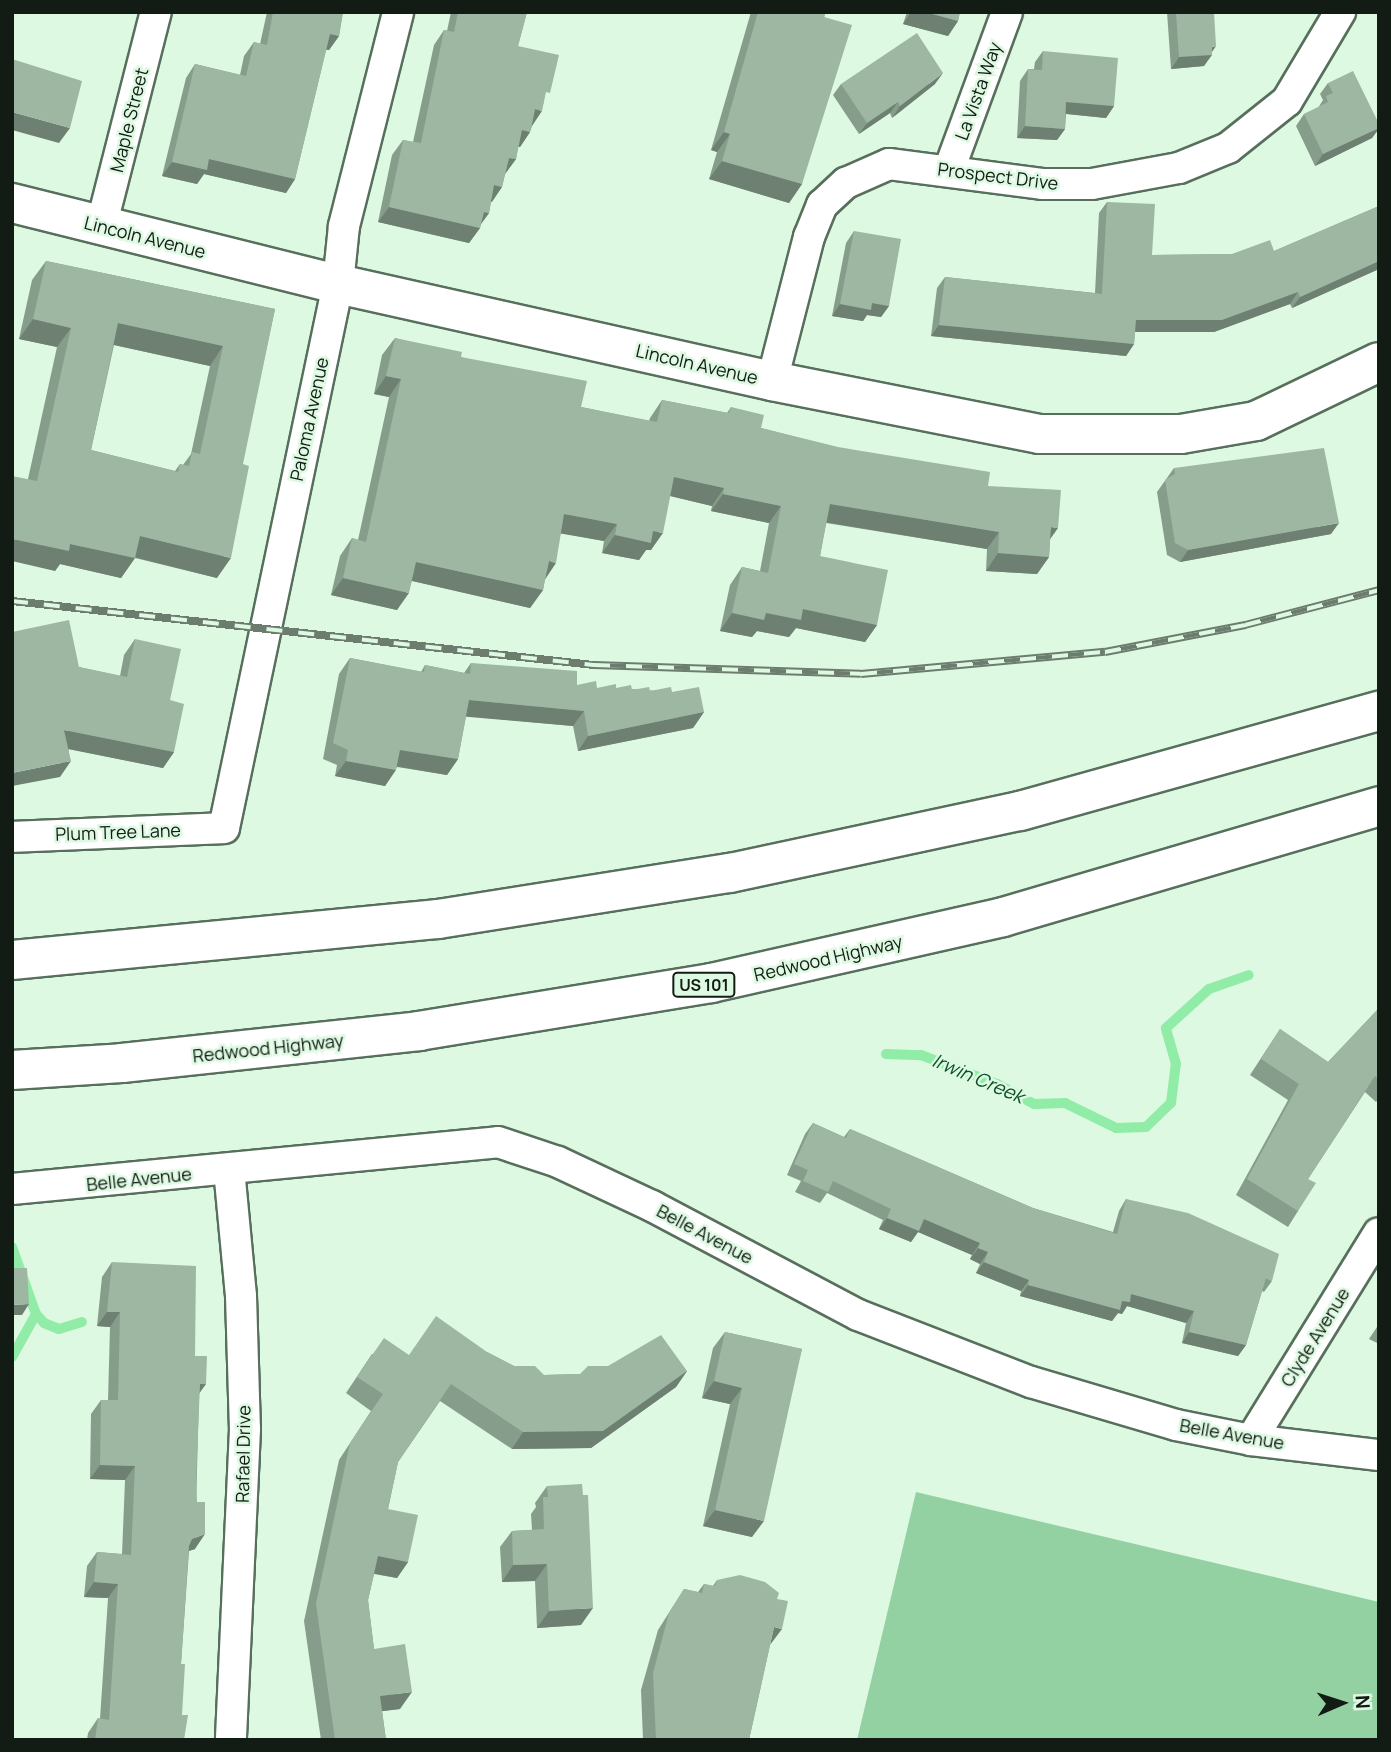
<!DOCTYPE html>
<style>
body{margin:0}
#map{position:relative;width:1391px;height:1752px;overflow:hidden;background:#ddf9e2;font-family:Manrope,sans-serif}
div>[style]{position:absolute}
.green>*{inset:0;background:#94d1a2}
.stream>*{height:10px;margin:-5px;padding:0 5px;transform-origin:5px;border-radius:5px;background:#91eca8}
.roads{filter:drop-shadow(2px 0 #576f5c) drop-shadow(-2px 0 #576f5c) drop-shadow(0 2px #576f5c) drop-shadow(0 -2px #576f5c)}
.street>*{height:30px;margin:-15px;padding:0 15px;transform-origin:15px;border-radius:15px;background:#fff}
.secondary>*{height:38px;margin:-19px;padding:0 19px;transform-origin:19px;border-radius:19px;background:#fff}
.highway>*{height:38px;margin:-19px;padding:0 19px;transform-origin:19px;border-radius:19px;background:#fff}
.rail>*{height:8px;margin-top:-4px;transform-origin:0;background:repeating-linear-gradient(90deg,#ddf9e2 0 16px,#6c7d6f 0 32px);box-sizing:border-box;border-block:2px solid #6c7d6f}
.wall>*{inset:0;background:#879d8c}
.shaded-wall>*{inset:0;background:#6e8072}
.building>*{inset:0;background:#9db7a3}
span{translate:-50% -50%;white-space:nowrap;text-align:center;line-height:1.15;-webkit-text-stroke:5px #ddf9e2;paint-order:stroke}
.shield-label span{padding:2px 5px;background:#ddf9e2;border:2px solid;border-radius:5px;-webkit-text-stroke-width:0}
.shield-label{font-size:16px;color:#121b14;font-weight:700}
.street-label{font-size:18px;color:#121b14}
.water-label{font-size:19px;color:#0b5026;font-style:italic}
.frame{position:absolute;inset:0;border:14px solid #121b14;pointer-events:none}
.north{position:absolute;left:1307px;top:1668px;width:70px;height:70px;-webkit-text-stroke:5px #ddf9e2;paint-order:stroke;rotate:87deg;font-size:19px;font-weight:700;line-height:28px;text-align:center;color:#121b14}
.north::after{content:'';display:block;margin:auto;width:24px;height:32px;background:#121b14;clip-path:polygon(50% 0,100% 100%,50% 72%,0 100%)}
</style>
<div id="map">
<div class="green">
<i style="clip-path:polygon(916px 1492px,1379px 1602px,1379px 1740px,857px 1740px)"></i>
</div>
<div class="stream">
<i style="left:886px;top:1054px;width:35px;rotate:2deg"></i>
<i style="left:921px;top:1055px;width:81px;rotate:20.9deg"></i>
<i style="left:997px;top:1084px;width:42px;rotate:28.4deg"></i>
<i style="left:1034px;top:1104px;width:31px;rotate:-2deg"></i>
<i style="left:1065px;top:1103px;width:57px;rotate:26.1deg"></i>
<i style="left:1116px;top:1128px;width:30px;rotate:-2deg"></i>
<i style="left:1146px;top:1127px;width:35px;rotate:-44deg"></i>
<i style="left:1171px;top:1103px;width:39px;rotate:-83deg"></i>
<i style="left:1176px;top:1064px;width:37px;rotate:-106deg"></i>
<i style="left:1166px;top:1028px;width:58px;rotate:-42.2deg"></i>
<i style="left:1209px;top:989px;width:42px;rotate:-19.3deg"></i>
<i style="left:12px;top:1247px;width:71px;rotate:70.3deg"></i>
<i style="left:36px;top:1314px;width:12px;rotate:48deg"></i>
<i style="left:44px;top:1323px;width:16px;rotate:22deg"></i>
<i style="left:59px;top:1329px;width:24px;rotate:-17deg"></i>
<i style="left:12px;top:1357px;width:49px;rotate:-60.8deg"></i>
</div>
<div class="roads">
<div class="street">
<i style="left:949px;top:170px;width:168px;rotate:-69.8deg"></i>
<i style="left:101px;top:227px;width:222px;rotate:-75.7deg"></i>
<i style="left:772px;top:381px;width:149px;rotate:-75.6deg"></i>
<i style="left:809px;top:237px;width:35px;rotate:-68deg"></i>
<i style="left:822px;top:205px;width:33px;rotate:-43deg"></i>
<i style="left:846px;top:183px;width:47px;rotate:-23.8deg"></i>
<i style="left:889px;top:164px;width:154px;rotate:7.4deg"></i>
<i style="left:1042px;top:184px;width:50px"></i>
<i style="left:1092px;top:184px;width:88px;rotate:-10.4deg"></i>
<i style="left:1179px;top:168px;width:53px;rotate:-22.2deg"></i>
<i style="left:1228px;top:148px;width:75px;rotate:-38.5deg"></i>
<i style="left:1287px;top:101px;width:104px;rotate:-59.2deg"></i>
<i style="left:12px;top:837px;width:212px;rotate:-2.4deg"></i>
<i style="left:224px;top:828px;width:556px;rotate:-78.16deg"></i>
<i style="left:338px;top:284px;width:58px;rotate:-84.1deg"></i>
<i style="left:344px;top:226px;width:221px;rotate:-75.8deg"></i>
<i style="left:229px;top:1169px;width:128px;rotate:84.6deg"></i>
<i style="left:241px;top:1296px;width:133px;rotate:88.3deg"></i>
<i style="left:245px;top:1429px;width:311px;rotate:92.6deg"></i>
<i style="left:12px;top:1189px;width:488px;rotate:-5.5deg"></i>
<i style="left:498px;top:1142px;width:63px;rotate:18.4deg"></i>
<i style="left:558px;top:1162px;width:104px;rotate:25.1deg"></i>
<i style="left:652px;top:1206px;width:233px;rotate:27.9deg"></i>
<i style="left:858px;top:1315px;width:186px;rotate:21.2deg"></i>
<i style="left:1031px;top:1382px;width:151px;rotate:16.5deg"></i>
<i style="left:1176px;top:1425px;width:76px;rotate:11.3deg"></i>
<i style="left:1251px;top:1440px;width:129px;rotate:6.7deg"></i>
<i style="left:1251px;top:1440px;width:243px;rotate:-58.3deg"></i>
</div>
<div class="secondary">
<i style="left:12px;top:203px;width:336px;rotate:14deg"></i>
<i style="left:338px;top:284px;width:445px;rotate:12.6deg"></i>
<i style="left:772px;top:381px;width:272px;rotate:11.2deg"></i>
<i style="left:1039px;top:434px;width:142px"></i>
<i style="left:1181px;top:434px;width:76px;rotate:-9.8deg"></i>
<i style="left:1256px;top:421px;width:136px;rotate:-25.6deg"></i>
</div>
<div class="highway">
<i style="left:12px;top:960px;width:428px;rotate:-5.5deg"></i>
<i style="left:438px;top:919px;width:296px;rotate:-9deg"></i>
<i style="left:730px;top:873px;width:297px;rotate:-12.1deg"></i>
<i style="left:1020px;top:811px;width:373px;rotate:-15.6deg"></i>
<i style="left:12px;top:1070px;width:110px;rotate:-3.6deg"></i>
<i style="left:122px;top:1063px;width:299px;rotate:-6.1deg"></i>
<i style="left:419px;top:1031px;width:296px;rotate:-9.3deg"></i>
<i style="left:711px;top:983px;width:299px;rotate:-12.7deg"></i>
<i style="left:1003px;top:917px;width:392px;rotate:-16.4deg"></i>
</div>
</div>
<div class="rail">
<i style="left:12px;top:601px;width:586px;rotate:6.28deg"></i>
<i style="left:594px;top:665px;width:267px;rotate:1.9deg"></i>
<i style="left:861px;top:674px;width:245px;rotate:-5.2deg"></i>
<i style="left:1105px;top:652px;width:143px;rotate:-10.9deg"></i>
<i style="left:1245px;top:625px;width:138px;rotate:-14.6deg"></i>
</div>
<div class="wall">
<i style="clip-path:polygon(267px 12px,343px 12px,339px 36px,329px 50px,326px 50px,295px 179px,286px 193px,204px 174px,197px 184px,162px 176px,186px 78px,195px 64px,240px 75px,244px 56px,254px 42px,260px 44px)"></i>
<i style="clip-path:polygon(451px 12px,527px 12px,518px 46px,544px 102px,532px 126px,530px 132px,520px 147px,518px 147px,516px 159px,505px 174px,502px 187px,491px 202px,489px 213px,481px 224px,480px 228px,469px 243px,378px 222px,392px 155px,403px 140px,413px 142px,434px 45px,444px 30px,447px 31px)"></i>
<i style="clip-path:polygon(751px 12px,825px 12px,802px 184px,789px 203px,709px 179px,717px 152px,711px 150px)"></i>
<i style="clip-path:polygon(907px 12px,960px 12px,958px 21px,948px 36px,903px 24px)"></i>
<i style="clip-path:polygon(1167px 12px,1214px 12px,1212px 52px,1204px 66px,1171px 69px)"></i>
<i style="clip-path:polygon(1043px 51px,1114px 106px,1106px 118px,1066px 114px,1065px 129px,1057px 140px,1017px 138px,1020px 81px,1028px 69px,1034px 69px,1035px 62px)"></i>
<i style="clip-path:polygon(1328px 83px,1379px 124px,1379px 129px,1372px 138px,1315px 166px,1296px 126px,1304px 114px,1318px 108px,1323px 100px,1320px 94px)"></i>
<i style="clip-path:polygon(841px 84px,935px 84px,892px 118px,890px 113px,859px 134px,833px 95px)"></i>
<i style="clip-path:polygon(1107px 202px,1152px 255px,1232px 254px,1274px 251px,1379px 206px,1379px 269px,1292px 308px,1290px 304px,1214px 332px,1135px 332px,1134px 344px,1126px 356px,931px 336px,937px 288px,945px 277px,1095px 293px,1099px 213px)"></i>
<i style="clip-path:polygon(854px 231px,889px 306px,881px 317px,867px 315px,863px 321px,832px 316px,846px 243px)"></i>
<i style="clip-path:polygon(evenodd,46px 261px,275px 309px,217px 578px,135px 558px,121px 578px,60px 564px,55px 571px,28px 479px,57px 347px,19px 339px,32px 280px,46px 261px,114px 345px,210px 366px,191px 454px,183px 465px,180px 464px,175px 471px,91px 450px,114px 345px)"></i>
<i style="clip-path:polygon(395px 338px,461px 357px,581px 407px,649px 421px,650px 418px,662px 400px,727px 413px,731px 407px,761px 428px,988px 486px,1050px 540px,1049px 557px,1037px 574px,986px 571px,987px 549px,826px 523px,820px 556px,877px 625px,865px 642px,796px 628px,789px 637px,757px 631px,752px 637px,720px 631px,730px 585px,742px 567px,760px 571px,769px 523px,711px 511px,712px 506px,670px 496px,651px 550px,646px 550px,639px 560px,602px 553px,604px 541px,561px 533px,545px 578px,543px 590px,530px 608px,412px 581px,397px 610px,331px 595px,340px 556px,352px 538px,358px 540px,389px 397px,374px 394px,382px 355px)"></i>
<i style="clip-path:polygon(1174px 468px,1331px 534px,1180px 562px,1167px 555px,1157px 492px)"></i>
<i style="clip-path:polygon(135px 639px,170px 700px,174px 752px,163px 768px,69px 749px,60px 777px,79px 667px,120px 676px,124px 655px)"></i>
<i style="clip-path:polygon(350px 658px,421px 672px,425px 665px,464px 673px,471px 663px,577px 685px,597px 688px,616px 688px,672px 692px,704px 712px,693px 728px,578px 751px,573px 726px,466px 716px,458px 759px,447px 775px,397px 767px,385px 786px,335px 776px,337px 765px,323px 759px,339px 674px)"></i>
<i style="clip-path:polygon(1379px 1008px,1379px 1099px,1376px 1102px,1365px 1092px,1308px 1179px,1298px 1211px,1288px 1227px,1236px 1195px,1288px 1100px,1250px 1075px,1280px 1029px,1328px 1062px)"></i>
<i style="clip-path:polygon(813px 1123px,844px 1137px,850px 1129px,1033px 1208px,1113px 1232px,1119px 1211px,1126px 1199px,1272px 1281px,1264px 1292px,1262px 1291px,1246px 1345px,1238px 1356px,1182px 1343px,1186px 1323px,1127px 1306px,1122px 1314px,1118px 1313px,1112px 1321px,1020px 1296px,1021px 1291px,976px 1273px,980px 1264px,970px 1259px,972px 1255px,918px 1232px,911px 1242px,879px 1229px,883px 1220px,827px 1193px,820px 1203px,795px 1192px,801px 1181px,787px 1175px,805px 1134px)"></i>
<i style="clip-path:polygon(112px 1262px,195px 1356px,199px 1393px,195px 1549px,189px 1551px,181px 1664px,182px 1715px,184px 1740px,87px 1740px,88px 1733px,98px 1718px,100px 1719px,108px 1598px,84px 1597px,87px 1566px,97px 1552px,122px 1554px,125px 1480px,90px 1479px,91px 1414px,101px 1400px,108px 1400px,110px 1327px,97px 1326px,102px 1277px)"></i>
<i style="clip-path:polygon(1379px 1324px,1379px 1344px,1369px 1339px)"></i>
<i style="clip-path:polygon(725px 1332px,802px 1349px,752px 1537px,703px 1526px,730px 1404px,702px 1398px,713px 1348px)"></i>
<i style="clip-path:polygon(487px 1352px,514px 1366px,544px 1375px,687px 1371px,676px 1387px,591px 1448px,512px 1449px,440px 1401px,398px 1462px,388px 1509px,408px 1562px,397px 1578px,374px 1574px,368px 1600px,374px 1649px,400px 1709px,382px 1711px,386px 1740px,321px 1740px,304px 1621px,339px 1460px,371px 1411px,346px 1393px,372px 1354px,409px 1355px)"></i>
<i style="clip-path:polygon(547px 1486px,581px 1625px,537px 1628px,535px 1581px,502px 1582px,500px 1547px,512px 1531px,532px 1530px,531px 1514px,536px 1507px,535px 1503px)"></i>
<i style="clip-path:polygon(717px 1580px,770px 1645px,749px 1740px,643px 1740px,641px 1690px,658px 1630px,684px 1589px,698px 1592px,704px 1584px,713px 1586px)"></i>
</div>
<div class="shaded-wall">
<i style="clip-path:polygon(911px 12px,925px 12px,958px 21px,948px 36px,903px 24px)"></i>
<i style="clip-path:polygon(330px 34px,339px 36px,329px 50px,320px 48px)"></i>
<i style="clip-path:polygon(1216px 46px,1210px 55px,1212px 55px,1204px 66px,1171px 69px,1179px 57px)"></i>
<i style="clip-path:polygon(943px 73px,935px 84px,892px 118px,900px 106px)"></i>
<i style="clip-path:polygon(898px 102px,890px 113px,859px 134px,867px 123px)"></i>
<i style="clip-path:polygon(1066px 102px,1114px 106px,1106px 118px,1058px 113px)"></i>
<i style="clip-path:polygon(535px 109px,542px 111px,532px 126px)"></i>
<i style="clip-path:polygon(12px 112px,70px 128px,59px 143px,12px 130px)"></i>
<i style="clip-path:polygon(1025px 126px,1065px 129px,1057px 140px,1017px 138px)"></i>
<i style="clip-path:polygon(1379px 128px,1372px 138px,1315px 166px,1323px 154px)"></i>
<i style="clip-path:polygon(522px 130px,530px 132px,520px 147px,511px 145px)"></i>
<i style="clip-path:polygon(724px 132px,730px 134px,717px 152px,711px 150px)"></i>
<i style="clip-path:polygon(509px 158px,516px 159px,505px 174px)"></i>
<i style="clip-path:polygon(209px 159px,295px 179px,286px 193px,204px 174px,197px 184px,162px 176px,172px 162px)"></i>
<i style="clip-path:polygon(722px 161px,802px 184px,789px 203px,709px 179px)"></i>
<i style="clip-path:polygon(494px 185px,502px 187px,492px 202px,484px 201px)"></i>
<i style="clip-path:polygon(389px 207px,480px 228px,469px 243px,378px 222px)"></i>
<i style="clip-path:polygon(484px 212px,489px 213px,478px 228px)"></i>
<i style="clip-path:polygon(1379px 261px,1379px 269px,1292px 308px,1300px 297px)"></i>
<i style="clip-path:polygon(1298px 292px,1290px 304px,1214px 332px,1128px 332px,1136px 320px)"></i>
<i style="clip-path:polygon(872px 303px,889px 306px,881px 317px,867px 315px,863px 321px,832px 316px,840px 304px)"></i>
<i style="clip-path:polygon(33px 319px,71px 328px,57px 347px,19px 339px)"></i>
<i style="clip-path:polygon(118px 323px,223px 346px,210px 366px,105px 343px)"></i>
<i style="clip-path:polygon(939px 325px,1134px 344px,1126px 356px,931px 336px)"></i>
<i style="clip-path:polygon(386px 376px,401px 379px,389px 397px,374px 394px)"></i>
<i style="clip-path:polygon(674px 477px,724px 488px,712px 506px,662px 494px)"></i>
<i style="clip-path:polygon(723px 494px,781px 506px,769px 523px,711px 511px)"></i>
<i style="clip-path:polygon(830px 504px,999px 532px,987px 549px,818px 521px)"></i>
<i style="clip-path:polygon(564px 514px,617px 524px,604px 541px,552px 532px)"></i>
<i style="clip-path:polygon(1339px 523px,1331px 534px,1180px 562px,1188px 550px)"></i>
<i style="clip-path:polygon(1051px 527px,1058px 528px,1046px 545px)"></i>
<i style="clip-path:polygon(653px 531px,663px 533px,651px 550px,646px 550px,639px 560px,602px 553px,615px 535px)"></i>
<i style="clip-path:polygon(140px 536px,231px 558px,217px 578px,126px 555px)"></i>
<i style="clip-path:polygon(12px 539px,70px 544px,135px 558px,121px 578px,60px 564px,55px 571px,12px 561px)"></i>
<i style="clip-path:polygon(998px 553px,1049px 557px,1037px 574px,986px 571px)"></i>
<i style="clip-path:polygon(549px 561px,556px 563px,544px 581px)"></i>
<i style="clip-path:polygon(416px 562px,543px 590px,530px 608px,404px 579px)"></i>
<i style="clip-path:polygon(343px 578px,409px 593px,397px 610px,331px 595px)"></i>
<i style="clip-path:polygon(803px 609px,877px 625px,865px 642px,796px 628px,789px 637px,757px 631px,752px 637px,720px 631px,732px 613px,766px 613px)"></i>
<i style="clip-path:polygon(469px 700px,584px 711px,573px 726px,458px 716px)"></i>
<i style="clip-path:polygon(704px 712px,693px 728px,578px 751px,588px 736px)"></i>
<i style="clip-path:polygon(64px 730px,174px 752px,163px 768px,53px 746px)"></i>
<i style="clip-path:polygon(400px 750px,458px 759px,447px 775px,389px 765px)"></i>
<i style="clip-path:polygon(71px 761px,60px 777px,12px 786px,12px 773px)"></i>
<i style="clip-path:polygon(346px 761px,396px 770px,385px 786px,335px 776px)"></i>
<i style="clip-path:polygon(887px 1218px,924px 1219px,980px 1243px,972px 1255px,918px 1232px,911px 1242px,879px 1229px)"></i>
<i style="clip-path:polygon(978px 1248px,988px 1252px,980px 1264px,970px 1259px)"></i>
<i style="clip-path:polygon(984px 1262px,1029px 1280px,1021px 1291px,976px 1273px)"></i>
<i style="clip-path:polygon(1028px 1285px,1122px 1301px,1131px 1294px,1194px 1311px,1186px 1323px,1127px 1306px,1122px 1314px,1118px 1313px,1112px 1321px,1020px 1296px)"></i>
<i style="clip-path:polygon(29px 1304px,22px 1315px,12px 1315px,12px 1305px)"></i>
<i style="clip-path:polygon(107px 1312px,120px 1312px,110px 1327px,97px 1326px)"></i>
<i style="clip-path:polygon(1189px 1332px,1246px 1345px,1238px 1356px,1182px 1343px)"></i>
<i style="clip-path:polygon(687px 1371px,676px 1387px,591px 1448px,512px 1449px,523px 1432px)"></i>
<i style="clip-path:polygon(714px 1381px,742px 1388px,730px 1404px,702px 1398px)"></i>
<i style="clip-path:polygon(200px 1384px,206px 1384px,196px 1398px)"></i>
<i style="clip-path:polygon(100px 1465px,135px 1466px,125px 1480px,90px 1479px)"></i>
<i style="clip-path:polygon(715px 1510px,764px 1521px,752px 1537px,703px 1526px)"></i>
<i style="clip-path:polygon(205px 1534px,195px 1549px,182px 1553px,192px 1539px)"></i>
<i style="clip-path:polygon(378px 1556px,408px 1562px,397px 1578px,366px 1572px)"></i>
<i style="clip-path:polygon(547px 1564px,535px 1581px,502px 1582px,513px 1565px)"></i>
<i style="clip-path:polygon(94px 1582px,118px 1584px,108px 1598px,84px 1597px)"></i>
<i style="clip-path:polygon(593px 1608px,581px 1625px,537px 1628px,549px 1611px)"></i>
<i style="clip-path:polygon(774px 1627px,782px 1629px,770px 1645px)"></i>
<i style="clip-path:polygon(412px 1692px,400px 1709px,368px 1713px,380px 1696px)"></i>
</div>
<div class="building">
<i style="clip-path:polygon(273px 12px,343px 12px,339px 36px,330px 34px,295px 179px,209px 159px,207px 170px,172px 162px,195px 64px,246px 76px,254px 42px,267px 45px)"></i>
<i style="clip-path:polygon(458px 12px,527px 12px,518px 46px,559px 55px,550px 93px,546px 92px,542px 111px,535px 109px,530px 132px,522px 130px,516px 159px,509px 158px,502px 187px,494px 185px,489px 213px,484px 212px,480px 228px,389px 207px,403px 140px,421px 143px,444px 30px,454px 32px)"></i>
<i style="clip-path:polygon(758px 12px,825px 12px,824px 17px,852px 25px,802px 184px,722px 161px,730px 134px,724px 132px)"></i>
<i style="clip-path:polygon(925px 12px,960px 12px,958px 21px)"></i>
<i style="clip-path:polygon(1176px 12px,1214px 12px,1216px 46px,1212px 47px,1212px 55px,1179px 57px)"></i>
<i style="clip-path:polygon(917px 33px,943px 73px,900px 106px,898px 102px,867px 123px,841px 84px)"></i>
<i style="clip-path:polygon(1043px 51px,1118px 58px,1114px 106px,1066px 102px,1065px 129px,1025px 126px,1028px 69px,1042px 70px)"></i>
<i style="clip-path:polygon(12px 59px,82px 81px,70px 128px,12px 112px)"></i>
<i style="clip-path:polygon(1353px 71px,1379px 124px,1379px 128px,1323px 154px,1304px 114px,1328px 102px,1326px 96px,1333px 93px,1328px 83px)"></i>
<i style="clip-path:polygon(1107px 202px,1155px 204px,1152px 255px,1232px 254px,1270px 240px,1274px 251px,1379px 206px,1379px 261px,1300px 297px,1298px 292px,1222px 320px,1136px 320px,1134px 344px,939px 325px,945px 277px,1102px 294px)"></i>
<i style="clip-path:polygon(854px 231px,901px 239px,889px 306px,872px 303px,871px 310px,840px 304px)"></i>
<i style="clip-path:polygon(evenodd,46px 261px,275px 309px,243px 464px,249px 466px,231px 558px,140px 536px,135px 558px,70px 544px,69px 551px,12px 539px,12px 476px,37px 481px,71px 328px,33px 319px,46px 261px,118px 323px,223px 346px,200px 454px,192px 452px,189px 466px,180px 464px,178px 472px,91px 450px,118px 323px)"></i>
<i style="clip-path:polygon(395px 338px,462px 352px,461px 357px,587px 381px,581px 407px,657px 422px,662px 400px,729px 413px,731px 407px,764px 415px,761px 428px,838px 447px,990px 472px,988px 486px,1061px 490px,1058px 528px,1051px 527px,1049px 557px,998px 553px,999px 532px,830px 504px,820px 556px,888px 570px,877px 625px,803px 609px,801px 620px,766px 613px,764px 620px,732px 613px,742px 567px,768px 573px,781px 506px,723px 494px,724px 488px,674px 477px,663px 533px,653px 531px,651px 543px,615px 535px,617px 524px,564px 514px,556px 563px,549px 561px,543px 590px,416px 562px,409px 593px,343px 578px,352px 538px,366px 542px,401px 379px,386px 376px)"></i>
<i style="clip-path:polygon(1324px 448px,1339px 523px,1188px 550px,1175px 543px,1165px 480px,1175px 474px,1174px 468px)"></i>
<i style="clip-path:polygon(69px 620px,79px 667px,127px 677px,135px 639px,181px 649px,170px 700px,184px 704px,174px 752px,64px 730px,71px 761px,12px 773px,12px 632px)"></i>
<i style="clip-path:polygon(350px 658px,424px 672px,425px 665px,470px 674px,471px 663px,577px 671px,577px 685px,596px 681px,597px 688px,616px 684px,616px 688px,631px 685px,632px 690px,649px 687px,650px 691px,671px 687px,672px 692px,699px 687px,704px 712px,588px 736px,584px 711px,469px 700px,458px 759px,400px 750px,396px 770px,346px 761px,348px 750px,333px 743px)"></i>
<i style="clip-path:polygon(1379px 1008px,1379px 1079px,1375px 1076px,1308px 1179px,1316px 1183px,1298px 1211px,1247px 1179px,1299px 1084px,1261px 1059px,1280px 1029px,1328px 1062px)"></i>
<i style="clip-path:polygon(813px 1123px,846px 1138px,850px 1129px,1033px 1208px,1117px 1234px,1126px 1199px,1188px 1213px,1279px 1254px,1272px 1281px,1266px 1278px,1246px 1345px,1189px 1332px,1194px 1311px,1131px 1294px,1130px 1302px,1122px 1301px,1120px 1310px,1028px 1285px,1029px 1280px,984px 1262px,988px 1252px,978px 1248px,980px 1243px,924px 1219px,919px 1231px,887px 1218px,891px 1209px,833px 1181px,828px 1192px,803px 1181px,808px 1170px,794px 1164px)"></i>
<i style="clip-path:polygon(112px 1262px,196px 1266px,195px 1356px,207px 1356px,206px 1384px,200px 1384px,196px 1483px,197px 1502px,205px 1502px,205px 1534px,192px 1539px,189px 1546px,181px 1664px,185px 1664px,182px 1715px,188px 1715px,184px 1740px,95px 1740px,98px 1718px,109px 1720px,118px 1584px,94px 1582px,97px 1552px,131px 1555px,135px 1466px,100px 1465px,101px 1400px,118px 1400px,120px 1312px,107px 1312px)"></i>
<i style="clip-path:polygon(12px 1268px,27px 1268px,29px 1304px,12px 1305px)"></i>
<i style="clip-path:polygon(436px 1316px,487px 1352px,514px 1366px,535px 1366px,544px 1375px,580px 1374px,588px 1366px,608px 1366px,661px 1335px,687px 1371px,603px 1431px,523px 1432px,451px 1384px,398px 1462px,388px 1509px,418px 1515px,408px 1562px,378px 1556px,368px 1600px,374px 1649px,405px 1644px,412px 1692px,380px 1696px,386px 1740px,335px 1740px,316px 1604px,350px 1443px,383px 1394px,357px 1377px,384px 1338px,409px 1355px)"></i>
<i style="clip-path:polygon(725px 1332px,802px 1349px,764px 1521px,715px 1510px,742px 1388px,714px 1381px)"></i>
<i style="clip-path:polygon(582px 1484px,583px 1495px,588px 1495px,593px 1608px,549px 1611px,547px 1564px,513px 1565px,512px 1531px,544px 1529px,543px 1497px,548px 1497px,547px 1486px)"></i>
<i style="clip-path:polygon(740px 1575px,765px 1582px,779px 1593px,777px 1599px,788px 1601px,782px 1629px,774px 1627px,749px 1740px,656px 1740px,653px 1673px,669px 1613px,684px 1589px,702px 1593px,704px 1584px,715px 1586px,717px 1580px)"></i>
</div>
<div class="shield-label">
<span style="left:704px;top:985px">US 101</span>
</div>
<div class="street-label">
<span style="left:978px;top:91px;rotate:-70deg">La Vista Way</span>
<span style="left:129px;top:120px;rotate:-76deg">Maple Street</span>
<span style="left:998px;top:176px;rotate:7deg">Prospect Drive</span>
<span style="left:145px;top:237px;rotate:14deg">Lincoln Avenue</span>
<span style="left:697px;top:364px;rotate:13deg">Lincoln Avenue</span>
<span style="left:309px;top:419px;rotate:-78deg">Paloma Avenue</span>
<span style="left:118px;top:832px;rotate:-2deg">Plum Tree Lane</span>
<span style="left:828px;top:958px;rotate:-13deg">Redwood Highway</span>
<span style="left:268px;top:1048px;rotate:-6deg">Redwood Highway</span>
<span style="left:139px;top:1179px;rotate:-6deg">Belle Avenue</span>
<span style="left:705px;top:1234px;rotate:28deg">Belle Avenue</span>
<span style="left:1315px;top:1337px;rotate:-58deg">Clyde Avenue</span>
<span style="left:1232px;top:1434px;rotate:10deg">Belle Avenue</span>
<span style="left:243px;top:1454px;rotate:-89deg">Rafael Drive</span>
</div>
<div class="water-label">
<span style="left:978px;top:1079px;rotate:23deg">Irwin Creek</span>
</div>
<div class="frame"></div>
<div class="north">N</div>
</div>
